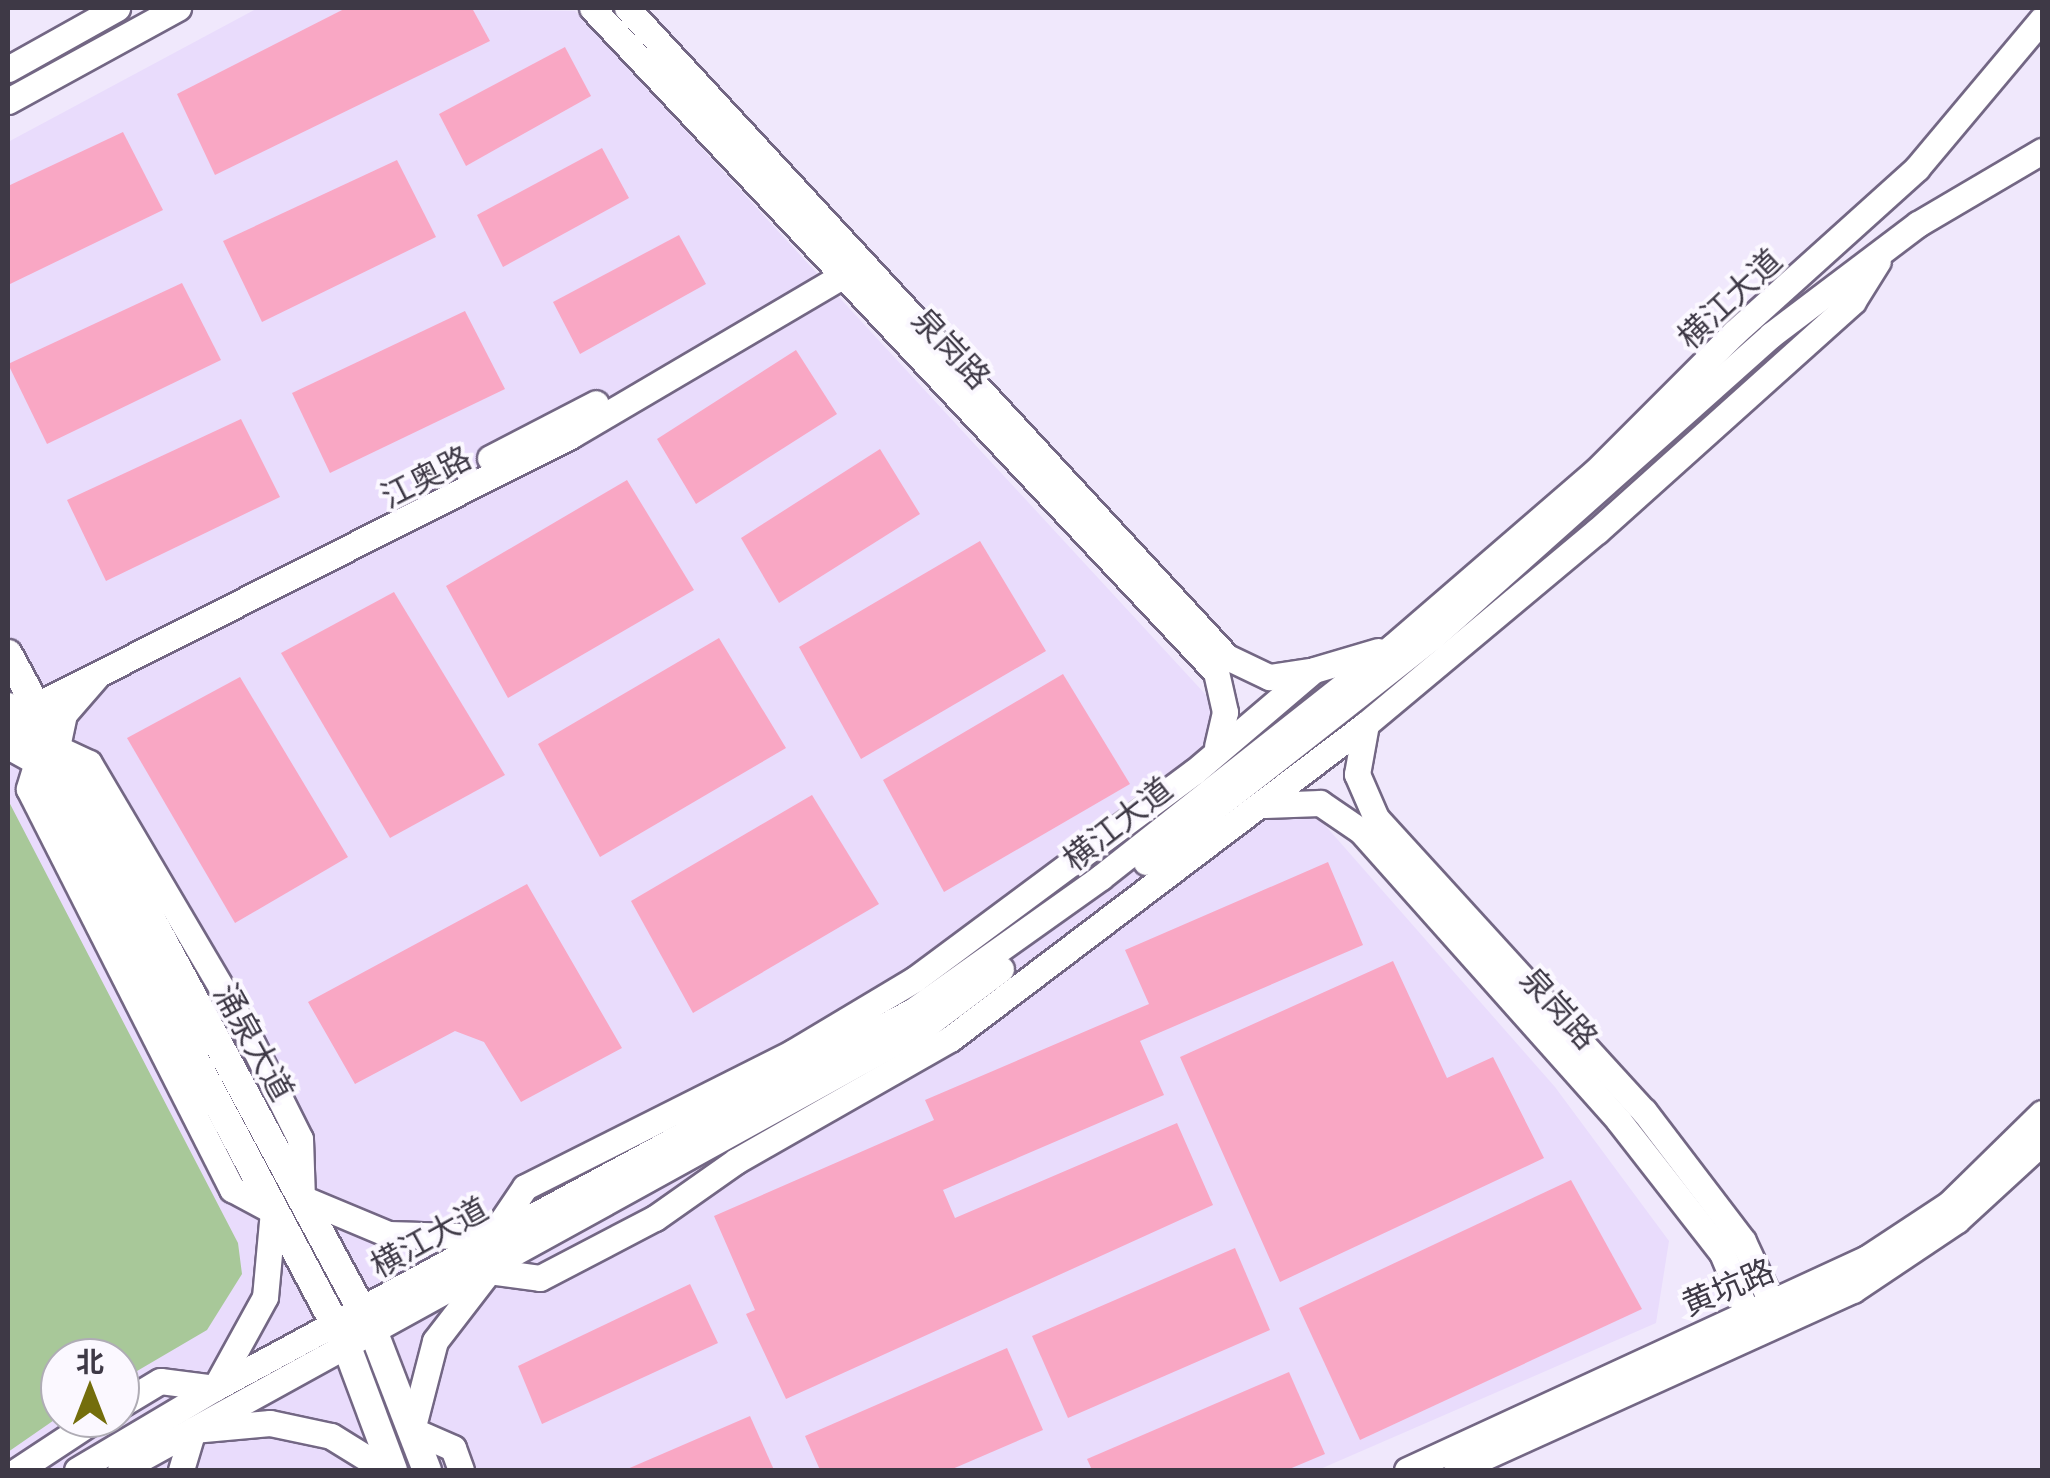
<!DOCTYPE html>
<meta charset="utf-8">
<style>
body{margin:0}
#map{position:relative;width:2050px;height:1478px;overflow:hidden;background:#f0e8fc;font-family:Georgia,"Noto Sans SC",serif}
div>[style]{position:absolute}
.built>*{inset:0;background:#e9dcfc}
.green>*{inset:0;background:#a8c899}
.building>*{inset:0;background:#f9a7c4}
.roads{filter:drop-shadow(2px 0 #736784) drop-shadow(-2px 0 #736784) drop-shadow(0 2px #736784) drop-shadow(0 -2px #736784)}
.secondary>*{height:25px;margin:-12.5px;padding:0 12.5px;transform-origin:12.5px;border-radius:12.5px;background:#fff}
.primary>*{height:28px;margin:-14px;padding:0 14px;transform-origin:14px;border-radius:14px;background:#fff}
span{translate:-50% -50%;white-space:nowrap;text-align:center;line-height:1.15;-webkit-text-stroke:8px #fbf8ff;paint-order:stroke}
.street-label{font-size:32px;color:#3e3946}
.frame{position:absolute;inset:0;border:10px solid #3e3946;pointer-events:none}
.north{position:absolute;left:40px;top:1338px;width:100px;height:100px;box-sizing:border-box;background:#fbf8ff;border:2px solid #afacb5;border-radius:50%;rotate:0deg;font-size:28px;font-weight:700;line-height:40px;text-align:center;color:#3e3946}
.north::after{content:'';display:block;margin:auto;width:35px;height:45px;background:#746e0c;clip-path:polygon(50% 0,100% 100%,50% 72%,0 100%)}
</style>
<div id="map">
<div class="built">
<i style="clip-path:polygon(evenodd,258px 8px,575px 11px,1302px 799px,1555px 1087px,1669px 1241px,1656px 1323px,1318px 1470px,8px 1470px,8px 142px,258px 8px,60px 1358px,120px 1358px,120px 1418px,60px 1418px,60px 1358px)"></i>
</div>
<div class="green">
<i style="clip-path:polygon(8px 800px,238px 1243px,242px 1274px,207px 1330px,120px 1381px,120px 1358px,60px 1358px,60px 1416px,8px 1452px)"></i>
</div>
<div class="building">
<i style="clip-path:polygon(346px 8px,472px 8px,490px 41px,215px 175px,177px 94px)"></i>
<i style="clip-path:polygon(565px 47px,591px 96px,466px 166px,439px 114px)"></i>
<i style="clip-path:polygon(123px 132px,163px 210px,8px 285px,8px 186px)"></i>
<i style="clip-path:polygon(602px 148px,629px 198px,503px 267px,477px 215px)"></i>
<i style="clip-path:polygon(397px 160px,436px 237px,262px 322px,223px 241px)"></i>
<i style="clip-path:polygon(679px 235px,706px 284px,580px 354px,553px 302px)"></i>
<i style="clip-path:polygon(182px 283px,221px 360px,47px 444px,8px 364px)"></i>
<i style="clip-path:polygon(465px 311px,505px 389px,330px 473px,292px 393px)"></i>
<i style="clip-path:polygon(796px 350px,837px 414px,696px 504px,657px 439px)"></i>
<i style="clip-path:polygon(241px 419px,280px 497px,106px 581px,67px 500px)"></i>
<i style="clip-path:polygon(880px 449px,920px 514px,779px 603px,741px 538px)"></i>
<i style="clip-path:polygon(627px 480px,694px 590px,508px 698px,446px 586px)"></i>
<i style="clip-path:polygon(980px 541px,1046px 651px,861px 759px,799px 647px)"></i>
<i style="clip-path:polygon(394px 592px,505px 775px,390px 838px,281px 653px)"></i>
<i style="clip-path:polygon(719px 638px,786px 748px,600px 857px,538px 744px)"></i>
<i style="clip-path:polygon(1063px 674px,1130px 784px,944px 892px,883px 780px)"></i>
<i style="clip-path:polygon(240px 677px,348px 857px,235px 923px,127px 738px)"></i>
<i style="clip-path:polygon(812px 795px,879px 904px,693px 1013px,631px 901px)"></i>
<i style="clip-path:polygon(1328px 862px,1363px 945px,1140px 1041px,1164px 1095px,943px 1190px,955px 1218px,1177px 1123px,1213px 1205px,786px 1399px,746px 1314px,755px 1310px,714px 1216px,934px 1120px,925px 1100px,1149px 1004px,1125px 950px)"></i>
<i style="clip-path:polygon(527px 884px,622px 1048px,521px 1102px,484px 1042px,455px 1031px,355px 1084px,308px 1002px)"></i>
<i style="clip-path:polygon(1393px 961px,1447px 1078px,1493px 1057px,1544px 1158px,1280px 1282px,1180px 1057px)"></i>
<i style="clip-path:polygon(1571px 1180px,1642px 1309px,1360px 1440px,1299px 1308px)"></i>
<i style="clip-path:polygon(1235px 1248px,1270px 1330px,1068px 1418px,1032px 1336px)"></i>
<i style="clip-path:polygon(690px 1284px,718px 1343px,542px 1424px,518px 1366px)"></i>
<i style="clip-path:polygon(1007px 1348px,1043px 1430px,950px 1470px,820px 1470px,805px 1436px)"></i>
<i style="clip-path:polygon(1289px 1372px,1325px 1454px,1287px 1470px,1092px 1470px,1087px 1459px)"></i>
<i style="clip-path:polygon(750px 1416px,774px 1470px,625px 1470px)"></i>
</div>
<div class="roads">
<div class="secondary">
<i style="left:592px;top:8px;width:911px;rotate:46.78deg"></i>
<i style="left:1216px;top:672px;width:41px;rotate:77.3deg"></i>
<i style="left:1225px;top:712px;width:35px;rotate:103deg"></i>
<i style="left:627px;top:8px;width:884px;rotate:47.25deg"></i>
<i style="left:1227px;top:657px;width:47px;rotate:25.5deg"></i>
<i style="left:1269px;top:677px;width:40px;rotate:-8.5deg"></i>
<i style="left:8px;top:69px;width:125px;rotate:-29.2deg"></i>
<i style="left:8px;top:101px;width:194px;rotate:-28.7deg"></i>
<i style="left:490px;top:458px;width:119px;rotate:-27.4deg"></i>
<i style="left:96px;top:677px;width:49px;rotate:130.9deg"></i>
<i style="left:64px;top:714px;width:35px;rotate:102deg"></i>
<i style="left:57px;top:748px;width:35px;rotate:25deg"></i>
<i style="left:89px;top:763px;width:297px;rotate:59.5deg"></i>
<i style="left:240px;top:1019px;width:134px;rotate:63.4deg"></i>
<i style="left:300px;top:1139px;width:59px;rotate:88.1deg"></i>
<i style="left:302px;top:1198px;width:93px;rotate:22.7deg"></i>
<i style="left:388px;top:1234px;width:103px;rotate:1.7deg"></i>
<i style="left:491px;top:1237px;width:60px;rotate:-55.8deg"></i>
<i style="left:525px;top:1187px;width:300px;rotate:-26.7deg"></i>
<i style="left:793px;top:1052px;width:142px;rotate:-30.9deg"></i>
<i style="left:915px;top:979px;width:347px;rotate:-36.6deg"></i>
<i style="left:1194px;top:772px;width:157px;rotate:-40.4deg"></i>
<i style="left:1314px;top:670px;width:67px;rotate:-16.5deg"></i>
<i style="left:21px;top:713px;width:617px;rotate:-26.77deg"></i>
<i style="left:572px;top:435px;width:327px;rotate:-30.5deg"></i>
<i style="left:1366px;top:724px;width:51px;rotate:100.2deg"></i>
<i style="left:1357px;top:774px;width:48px;rotate:66.6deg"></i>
<i style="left:1376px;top:818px;width:397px;rotate:47.6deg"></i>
<i style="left:1644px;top:1111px;width:163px;rotate:52.7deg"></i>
<i style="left:1743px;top:1241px;width:88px;rotate:65.2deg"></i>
<i style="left:8px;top:746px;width:33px;rotate:29deg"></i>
<i style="left:37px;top:762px;width:28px;rotate:107deg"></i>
<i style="left:29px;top:789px;width:449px;rotate:63.1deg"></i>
<i style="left:232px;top:1189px;width:47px;rotate:28.2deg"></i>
<i style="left:273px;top:1211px;width:86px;rotate:95.3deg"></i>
<i style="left:265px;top:1297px;width:104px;rotate:118.8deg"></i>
<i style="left:215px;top:1388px;width:55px;rotate:-172.7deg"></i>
<i style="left:160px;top:1381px;width:47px;rotate:149deg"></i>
<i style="left:1265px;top:805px;width:55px;rotate:-2.1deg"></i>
<i style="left:1320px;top:803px;width:50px;rotate:34.3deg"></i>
<i style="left:1361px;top:831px;width:388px;rotate:48.3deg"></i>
<i style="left:1619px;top:1121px;width:167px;rotate:52deg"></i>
<i style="left:1722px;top:1253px;width:86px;rotate:67.3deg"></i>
<i style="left:1146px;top:862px;width:362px;rotate:-38.2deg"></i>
<i style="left:1431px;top:638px;width:455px;rotate:-41.7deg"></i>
<i style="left:1771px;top:335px;width:184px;rotate:-37.1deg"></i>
<i style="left:1918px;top:224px;width:144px;rotate:-30.5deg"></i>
<i style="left:18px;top:1470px;width:95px;rotate:-33.4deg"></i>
<i style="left:77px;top:1470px;width:161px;rotate:-30.7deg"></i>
<i style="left:215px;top:1388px;width:795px;rotate:-28.4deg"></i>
<i style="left:914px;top:1010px;width:229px;rotate:-35.4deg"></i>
<i style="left:1101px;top:877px;width:371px;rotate:-38.3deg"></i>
<i style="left:1392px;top:647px;width:268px;rotate:-40.8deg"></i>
<i style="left:1595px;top:472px;width:197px;rotate:-45deg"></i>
<i style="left:1734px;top:333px;width:246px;rotate:-42deg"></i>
<i style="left:1917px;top:168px;width:194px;rotate:-50deg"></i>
<i style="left:120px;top:1470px;width:919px;rotate:-28.88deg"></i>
<i style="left:925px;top:1026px;width:95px;rotate:-36.9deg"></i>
<i style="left:181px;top:1470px;width:42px;rotate:-73.3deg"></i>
<i style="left:193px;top:1430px;width:77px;rotate:-5.2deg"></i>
<i style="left:270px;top:1423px;width:62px;rotate:12deg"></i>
<i style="left:331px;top:1436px;width:65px;rotate:31.7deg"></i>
<i style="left:461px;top:1470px;width:23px;rotate:-110deg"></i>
<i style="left:453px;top:1448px;width:45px;rotate:-156.3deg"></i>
<i style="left:412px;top:1430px;width:92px;rotate:-75.5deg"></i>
<i style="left:435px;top:1341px;width:88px;rotate:-52.4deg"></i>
<i style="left:489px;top:1271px;width:51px;rotate:7.8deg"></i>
<i style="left:540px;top:1278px;width:130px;rotate:-27.6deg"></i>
<i style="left:655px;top:1218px;width:99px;rotate:-35.1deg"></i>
<i style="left:736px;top:1161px;width:246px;rotate:-29.7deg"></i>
<i style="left:950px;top:1039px;width:522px;rotate:-37.13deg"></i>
<i style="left:1366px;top:724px;width:301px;rotate:-39.9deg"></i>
<i style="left:1597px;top:531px;width:344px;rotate:-41.9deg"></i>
<i style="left:1853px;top:301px;width:47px;rotate:-58deg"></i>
<i style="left:1407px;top:1470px;width:507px;rotate:-24.74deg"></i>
<i style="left:1867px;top:1258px;width:98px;rotate:-33.4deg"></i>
<i style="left:1949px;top:1204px;width:130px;rotate:-44.4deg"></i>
<i style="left:1456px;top:1470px;width:436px;rotate:-24.4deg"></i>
<i style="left:1853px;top:1290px;width:125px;rotate:-33.9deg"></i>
<i style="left:1957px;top:1220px;width:115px;rotate:-42.5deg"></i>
</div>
<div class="primary">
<i style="left:8px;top:654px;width:771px;rotate:61.67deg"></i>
<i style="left:374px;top:1333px;width:147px;rotate:68.9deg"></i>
<i style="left:8px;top:707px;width:724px;rotate:62.09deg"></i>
<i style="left:347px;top:1347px;width:131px;rotate:69.5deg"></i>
</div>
</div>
<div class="street-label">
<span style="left:1728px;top:297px;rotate:-43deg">横江大道</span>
<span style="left:953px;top:347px;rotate:47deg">泉岗路</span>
<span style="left:425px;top:475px;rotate:-27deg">江奥路</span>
<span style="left:1116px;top:822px;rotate:-38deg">横江大道</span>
<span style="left:1561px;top:1007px;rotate:48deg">泉岗路</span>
<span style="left:256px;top:1041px;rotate:61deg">涌泉大道</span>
<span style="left:428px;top:1235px;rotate:-29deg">横江大道</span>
<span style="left:1727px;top:1285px;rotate:-23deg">黄坑路</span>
</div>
<div class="frame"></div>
<div class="north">北</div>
</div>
